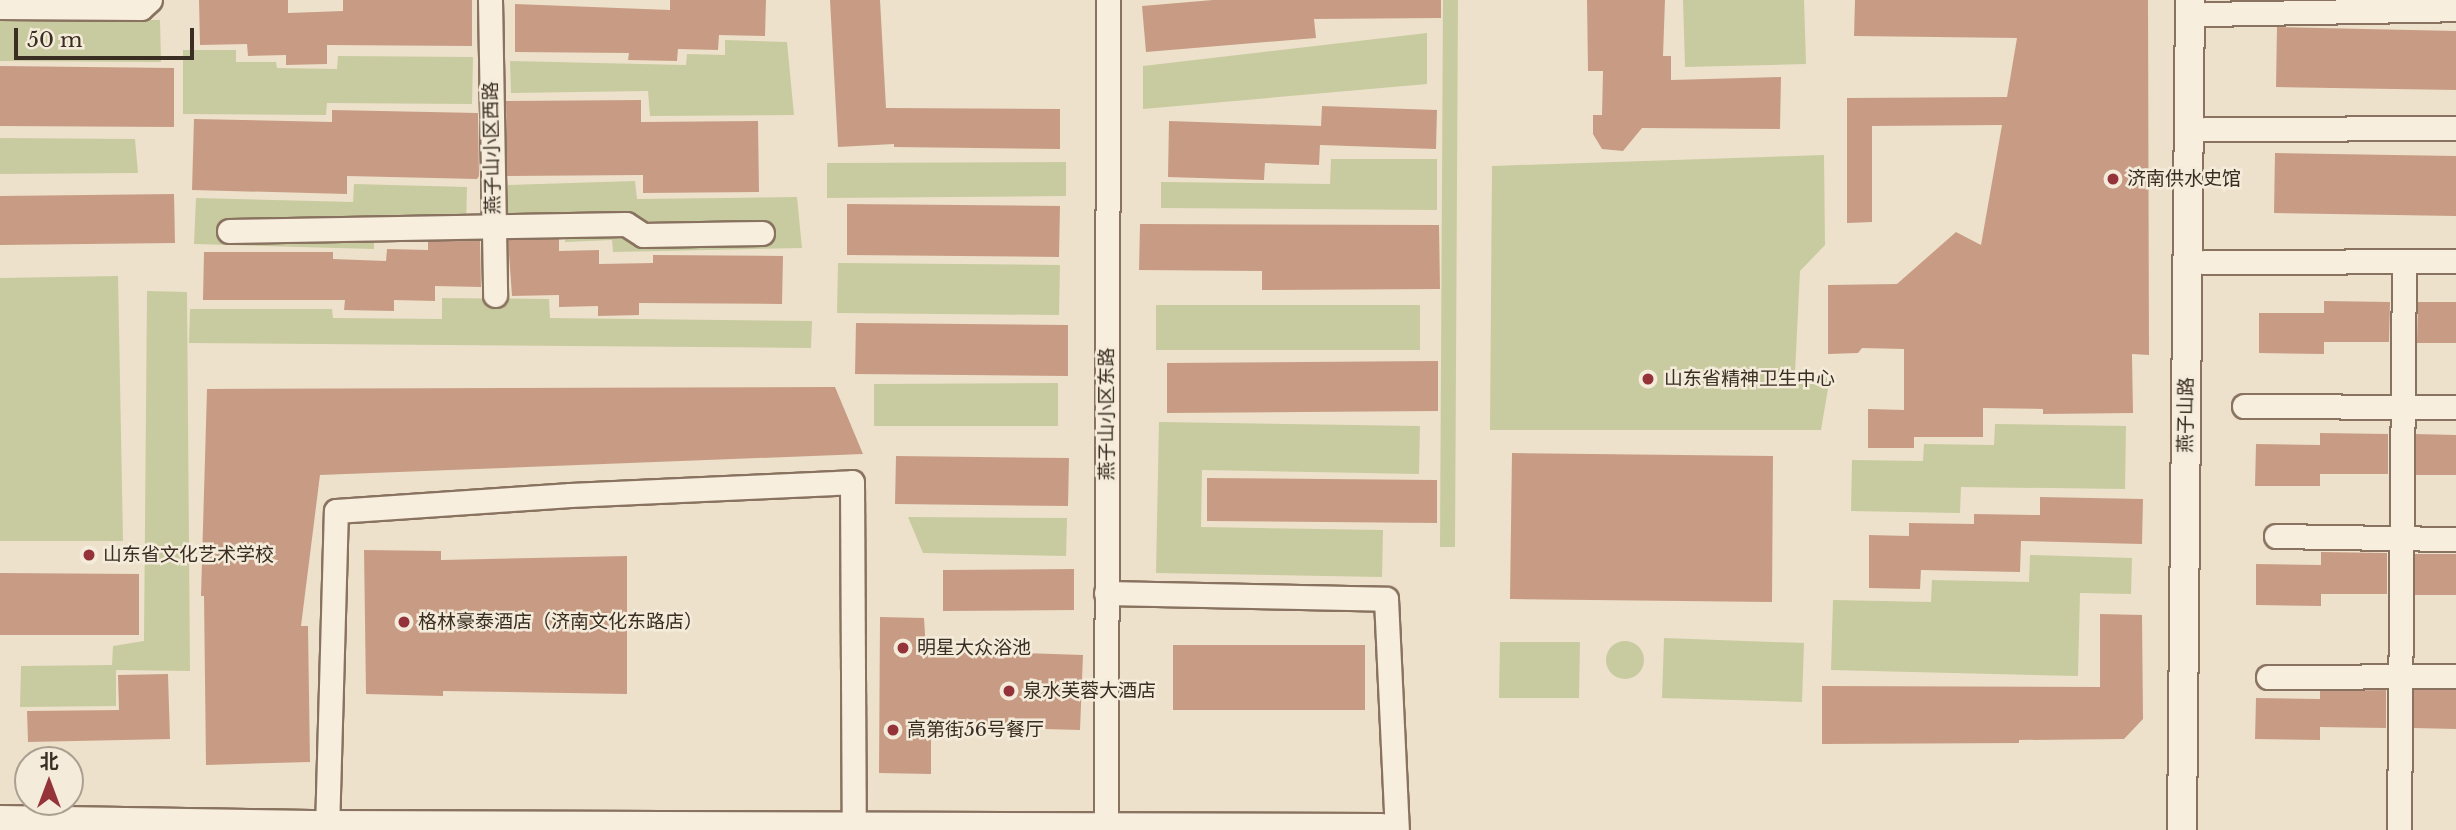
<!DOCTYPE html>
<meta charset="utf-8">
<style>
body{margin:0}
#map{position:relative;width:2456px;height:830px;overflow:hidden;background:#ede1cb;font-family:"Libre Baskerville","Noto Sans SC",serif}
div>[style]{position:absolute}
.green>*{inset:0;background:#c8cb9f}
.round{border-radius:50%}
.building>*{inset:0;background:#c89c84}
.roads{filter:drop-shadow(2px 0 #897360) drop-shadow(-2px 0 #897360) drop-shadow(0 2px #897360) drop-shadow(0 -2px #897360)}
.minor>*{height:23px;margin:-11.5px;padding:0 11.5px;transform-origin:11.5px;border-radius:11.5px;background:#f7eede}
.tertiary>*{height:28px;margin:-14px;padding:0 14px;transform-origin:14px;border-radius:14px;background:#f7eede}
.secondary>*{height:32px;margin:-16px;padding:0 16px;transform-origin:16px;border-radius:16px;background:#f7eede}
.dots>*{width:19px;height:19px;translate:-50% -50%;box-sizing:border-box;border:4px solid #f4ebda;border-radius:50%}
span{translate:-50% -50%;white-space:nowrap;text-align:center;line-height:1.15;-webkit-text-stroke:5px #f4ebda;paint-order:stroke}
.street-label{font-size:19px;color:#3a2d22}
.poi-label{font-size:19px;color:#3a2d22}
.left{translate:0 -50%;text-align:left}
.north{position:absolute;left:14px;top:746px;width:70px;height:70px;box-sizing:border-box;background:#f4ebda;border:2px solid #aa9f90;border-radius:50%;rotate:0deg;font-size:19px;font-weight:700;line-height:28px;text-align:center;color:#3a2d22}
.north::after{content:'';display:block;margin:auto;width:24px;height:32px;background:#94343a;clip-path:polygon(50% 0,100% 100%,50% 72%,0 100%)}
.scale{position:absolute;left:14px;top:28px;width:180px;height:32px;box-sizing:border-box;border:4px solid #3a2d22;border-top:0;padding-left:9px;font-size:21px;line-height:24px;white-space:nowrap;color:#3a2d22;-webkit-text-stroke:5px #f4ebda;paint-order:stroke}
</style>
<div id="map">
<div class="green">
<i style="clip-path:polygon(1443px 0,1458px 0,1455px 547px,1440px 547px)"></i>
<i style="clip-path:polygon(1683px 0,1804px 0,1806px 64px,1685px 67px)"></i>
<i style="clip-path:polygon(0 19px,160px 20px,161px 62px,0 61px)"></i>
<i style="clip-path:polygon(1427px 33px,1427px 84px,1143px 109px,1143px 66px)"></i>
<i style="clip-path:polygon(725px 40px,787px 42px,794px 115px,650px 116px,648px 91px,511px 93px,510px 61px,686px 65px,687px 54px,725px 55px)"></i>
<i style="clip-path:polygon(183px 50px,236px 50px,236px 62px,276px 62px,277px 68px,337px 69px,338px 56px,473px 57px,472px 104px,327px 103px,326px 115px,183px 114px)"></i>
<i style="clip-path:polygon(0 138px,135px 139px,138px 173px,0 174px)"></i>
<i style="clip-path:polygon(1824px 155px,1825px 245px,1800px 271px,1795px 373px,1830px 377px,1821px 430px,1490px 430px,1492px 166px)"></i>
<i style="clip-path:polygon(1331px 159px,1437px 159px,1437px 210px,1161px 208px,1161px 182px,1330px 184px)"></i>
<i style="clip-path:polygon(1066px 162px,1066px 196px,827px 198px,827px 163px)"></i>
<i style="clip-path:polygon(635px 181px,637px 199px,797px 197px,802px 248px,613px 252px,612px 240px,565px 242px,566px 230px,507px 228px,508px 185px)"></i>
<i style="clip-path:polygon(354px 184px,467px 187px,466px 228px,374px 237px,374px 249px,194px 244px,196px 198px,353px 202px)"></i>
<i style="clip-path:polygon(838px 263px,1060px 265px,1059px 315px,837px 313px)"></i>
<i style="clip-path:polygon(118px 276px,123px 541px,0 541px,0 278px)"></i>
<i style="clip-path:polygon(147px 291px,187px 292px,190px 671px,116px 670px,116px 706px,20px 707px,21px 666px,112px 665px,113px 646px,144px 641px)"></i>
<i style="clip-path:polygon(442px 298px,549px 299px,550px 318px,812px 321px,811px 348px,189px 343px,190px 309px,332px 309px,333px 318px,442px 319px)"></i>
<i style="clip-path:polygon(1156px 305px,1420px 305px,1420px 350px,1156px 350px)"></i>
<i style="clip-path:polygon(1058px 383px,1058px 426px,874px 426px,874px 384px)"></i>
<i style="clip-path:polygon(1159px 422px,1420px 426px,1419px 474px,1202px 470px,1201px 527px,1383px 530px,1382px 577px,1156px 573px)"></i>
<i style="clip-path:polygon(1995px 424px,2126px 426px,2125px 489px,1961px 487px,1960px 513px,1851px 511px,1852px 460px,1923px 461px,1924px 444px,1994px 445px)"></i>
<i style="clip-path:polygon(908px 517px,1067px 518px,1066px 556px,923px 553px)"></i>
<i style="clip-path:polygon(2030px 555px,2132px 558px,2131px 594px,2080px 593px,2078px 676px,1831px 670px,1833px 600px,1931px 602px,1932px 580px,2029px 582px)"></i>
<i style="clip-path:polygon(1664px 638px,1804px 643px,1802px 702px,1662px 698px)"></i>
<i class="round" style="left:1606px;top:641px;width:38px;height:38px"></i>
<i style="clip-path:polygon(1500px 642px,1580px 642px,1579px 698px,1499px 698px)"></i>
</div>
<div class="building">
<i style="clip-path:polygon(199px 0,288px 0,288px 13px,343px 11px,343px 0,472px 0,472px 46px,327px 45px,327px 64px,286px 65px,286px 55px,248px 56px,247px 44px,200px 45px)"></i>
<i style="clip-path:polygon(670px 0,766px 0,765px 36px,719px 35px,718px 50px,678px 49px,677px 61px,628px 60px,629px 53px,515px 52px,515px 4px,670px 10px)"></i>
<i style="clip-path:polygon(830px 0,880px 0,886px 108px,1060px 109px,1060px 149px,894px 147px,894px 144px,838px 147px)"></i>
<i style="clip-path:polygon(1213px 0,1441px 0,1441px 18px,1314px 19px,1316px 38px,1146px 52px,1142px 6px)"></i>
<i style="clip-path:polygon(1587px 0,1665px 0,1663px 56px,1671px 56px,1671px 80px,1781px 77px,1780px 129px,1642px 128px,1623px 151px,1602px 149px,1593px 134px,1593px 115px,1602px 115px,1603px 71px,1588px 71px)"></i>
<i style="clip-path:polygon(1855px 0,2148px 0,2149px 355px,2132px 354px,2133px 413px,2043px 414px,2043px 409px,1983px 408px,1983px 437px,1914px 437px,1914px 448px,1868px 448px,1868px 409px,1904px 410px,1904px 349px,1862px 348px,1858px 353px,1828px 354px,1828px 285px,1897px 284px,1956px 232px,1981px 245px,2002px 125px,1872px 126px,1872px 222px,1847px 223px,1847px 98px,2007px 97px,2017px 38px,1854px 36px)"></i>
<i style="clip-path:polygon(2277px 27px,2456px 31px,2456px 90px,2276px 87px)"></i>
<i style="clip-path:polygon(0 66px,174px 68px,174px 127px,0 126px)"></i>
<i style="clip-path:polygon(641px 100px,641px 122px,758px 121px,759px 192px,643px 193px,643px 175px,507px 176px,506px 101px)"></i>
<i style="clip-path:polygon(1322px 106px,1437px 110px,1436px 149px,1320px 145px,1319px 165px,1265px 163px,1264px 180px,1168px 177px,1169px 121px,1321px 126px)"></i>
<i style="clip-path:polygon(332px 110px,478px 113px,479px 176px,477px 179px,347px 176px,347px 194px,192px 190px,194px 119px,332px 122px)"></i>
<i style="clip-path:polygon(2275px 153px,2456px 156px,2456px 216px,2274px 213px)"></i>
<i style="clip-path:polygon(174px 194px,175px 243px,0 245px,0 196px)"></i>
<i style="clip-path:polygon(847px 204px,1060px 206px,1059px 257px,847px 255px)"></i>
<i style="clip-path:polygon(1140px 224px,1439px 225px,1440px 289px,1262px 290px,1262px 271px,1139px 270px)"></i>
<i style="clip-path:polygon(559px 239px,559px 251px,599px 250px,599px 264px,653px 263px,653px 255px,783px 256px,782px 304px,639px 303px,639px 315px,598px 316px,598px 306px,559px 307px,559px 295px,512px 296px,508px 240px)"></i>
<i style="clip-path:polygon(428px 241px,480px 241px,481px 287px,435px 286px,435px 301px,394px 300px,394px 311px,344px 310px,345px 300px,203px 300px,204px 252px,333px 252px,333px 259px,386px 261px,387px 249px,428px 250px)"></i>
<i style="clip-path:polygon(2324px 301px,2390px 302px,2389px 342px,2324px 342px,2324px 354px,2259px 353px,2259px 313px,2324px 313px)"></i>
<i style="clip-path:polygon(2418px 302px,2456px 302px,2456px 343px,2417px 343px)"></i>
<i style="clip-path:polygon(856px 323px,1068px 325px,1068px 376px,855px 374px)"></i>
<i style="clip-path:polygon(1438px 361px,1438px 411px,1167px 413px,1167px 363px)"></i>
<i style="clip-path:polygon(835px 387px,863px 454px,320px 475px,301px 626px,308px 626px,310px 762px,206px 765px,204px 596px,201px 596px,207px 389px)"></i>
<i style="clip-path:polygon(2320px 433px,2388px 434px,2388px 474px,2320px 474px,2320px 486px,2255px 486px,2256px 444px,2320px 445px)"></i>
<i style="clip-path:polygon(2416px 434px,2456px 435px,2456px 475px,2416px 475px)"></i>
<i style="clip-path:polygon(1512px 453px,1773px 456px,1772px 602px,1510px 599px)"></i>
<i style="clip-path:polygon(896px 456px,1069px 458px,1068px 506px,895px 504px)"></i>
<i style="clip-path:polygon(1207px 478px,1437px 480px,1437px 523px,1207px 521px)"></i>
<i style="clip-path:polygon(2040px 497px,2143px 499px,2142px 544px,2021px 541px,2020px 572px,1921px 570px,1920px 589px,1869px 588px,1869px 535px,1909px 536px,1909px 523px,1974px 524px,1974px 514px,2040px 515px)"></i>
<i style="clip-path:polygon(364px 550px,441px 551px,441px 560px,627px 556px,627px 694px,443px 691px,443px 696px,366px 694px)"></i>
<i style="clip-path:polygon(2321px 552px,2387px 553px,2387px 594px,2321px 594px,2321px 606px,2256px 605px,2256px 564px,2321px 565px)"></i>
<i style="clip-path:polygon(2415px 554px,2456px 554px,2456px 595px,2415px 595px)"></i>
<i style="clip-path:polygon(1074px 569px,1074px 610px,943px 611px,943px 570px)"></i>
<i style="clip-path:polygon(0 573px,139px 574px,139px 635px,0 635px)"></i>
<i style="clip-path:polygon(2100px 614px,2142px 615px,2143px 719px,2124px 739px,2019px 740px,2019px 743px,1822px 744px,1822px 686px,2100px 687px)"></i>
<i style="clip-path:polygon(880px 617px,924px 618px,926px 650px,1083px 655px,1080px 730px,931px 726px,931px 774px,879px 773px)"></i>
<i style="clip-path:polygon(1173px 645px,1365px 645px,1365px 710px,1173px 710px)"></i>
<i style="clip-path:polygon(168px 674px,170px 739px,28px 742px,27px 711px,119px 710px,118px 675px)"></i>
<i style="clip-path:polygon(2386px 690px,2386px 728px,2320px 727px,2320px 740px,2255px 739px,2256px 698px,2320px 699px,2320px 691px)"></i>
<i style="clip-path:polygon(2414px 690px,2456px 690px,2456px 729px,2414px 728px)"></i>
</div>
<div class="roads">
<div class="minor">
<i style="left:490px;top:0;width:295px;rotate:89deg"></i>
<i style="left:0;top:7px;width:141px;rotate:0.4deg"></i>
<i style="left:141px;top:8px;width:12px;rotate:-42deg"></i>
<i style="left:2206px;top:14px;width:250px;rotate:-1.1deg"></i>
<i style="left:2205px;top:129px;width:251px;rotate:-0.2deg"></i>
<i style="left:229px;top:231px;width:397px;rotate:-1deg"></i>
<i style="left:626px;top:224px;width:20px;rotate:33deg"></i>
<i style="left:643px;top:235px;width:119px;rotate:-1deg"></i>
<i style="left:2204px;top:262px;width:252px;rotate:-0.2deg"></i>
<i style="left:2244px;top:406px;width:212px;rotate:0.3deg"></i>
<i style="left:2276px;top:536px;width:180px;rotate:1deg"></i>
<i style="left:1106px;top:593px;width:280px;rotate:1.2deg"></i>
<i style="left:1386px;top:599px;width:231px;rotate:87.3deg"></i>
<i style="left:2268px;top:677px;width:188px;rotate:-0.3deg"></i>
<i style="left:327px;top:830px;width:319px;rotate:-88.4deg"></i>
<i style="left:336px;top:511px;width:235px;rotate:-3.9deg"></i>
<i style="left:570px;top:495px;width:282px;rotate:-2.6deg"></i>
<i style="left:852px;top:482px;width:346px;rotate:89.7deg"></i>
<i style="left:1106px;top:830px;width:830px;rotate:-89.86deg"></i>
<i style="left:2399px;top:830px;width:568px;rotate:-89.5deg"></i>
</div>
<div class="tertiary">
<i style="left:2182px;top:830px;width:830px;rotate:-89.45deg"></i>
</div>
<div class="secondary">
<i style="left:0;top:822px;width:327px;rotate:0.9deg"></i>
<i style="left:327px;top:827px;width:1054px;rotate:0.16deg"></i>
</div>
</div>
<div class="dots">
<i style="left:2113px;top:179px;background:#94343a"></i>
<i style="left:1648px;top:379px;background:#94343a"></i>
<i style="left:89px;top:555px;background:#94343a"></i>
<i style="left:404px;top:622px;background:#94343a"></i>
<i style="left:903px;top:648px;background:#94343a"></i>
<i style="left:1009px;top:691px;background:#94343a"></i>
<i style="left:893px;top:730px;background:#94343a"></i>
</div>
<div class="street-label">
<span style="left:492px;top:148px;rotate:-91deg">燕子山小区西路</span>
<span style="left:1107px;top:414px;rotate:-90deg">燕子山小区东路</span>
<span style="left:2186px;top:415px;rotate:-89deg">燕子山路</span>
</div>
<div class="poi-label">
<span class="left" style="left:2127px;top:179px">济南供水史馆</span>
<span class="left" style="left:1664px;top:379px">山东省精神卫生中心</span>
<span class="left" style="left:103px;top:555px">山东省文化艺术学校</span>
<span class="left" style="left:418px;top:622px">格林豪泰酒店（济南文化东路店）</span>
<span class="left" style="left:917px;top:648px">明星大众浴池</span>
<span class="left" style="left:1023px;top:691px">泉水芙蓉大酒店</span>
<span class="left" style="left:907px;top:730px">高第街56号餐厅</span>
</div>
<div class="north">北</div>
<div class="scale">50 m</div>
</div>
